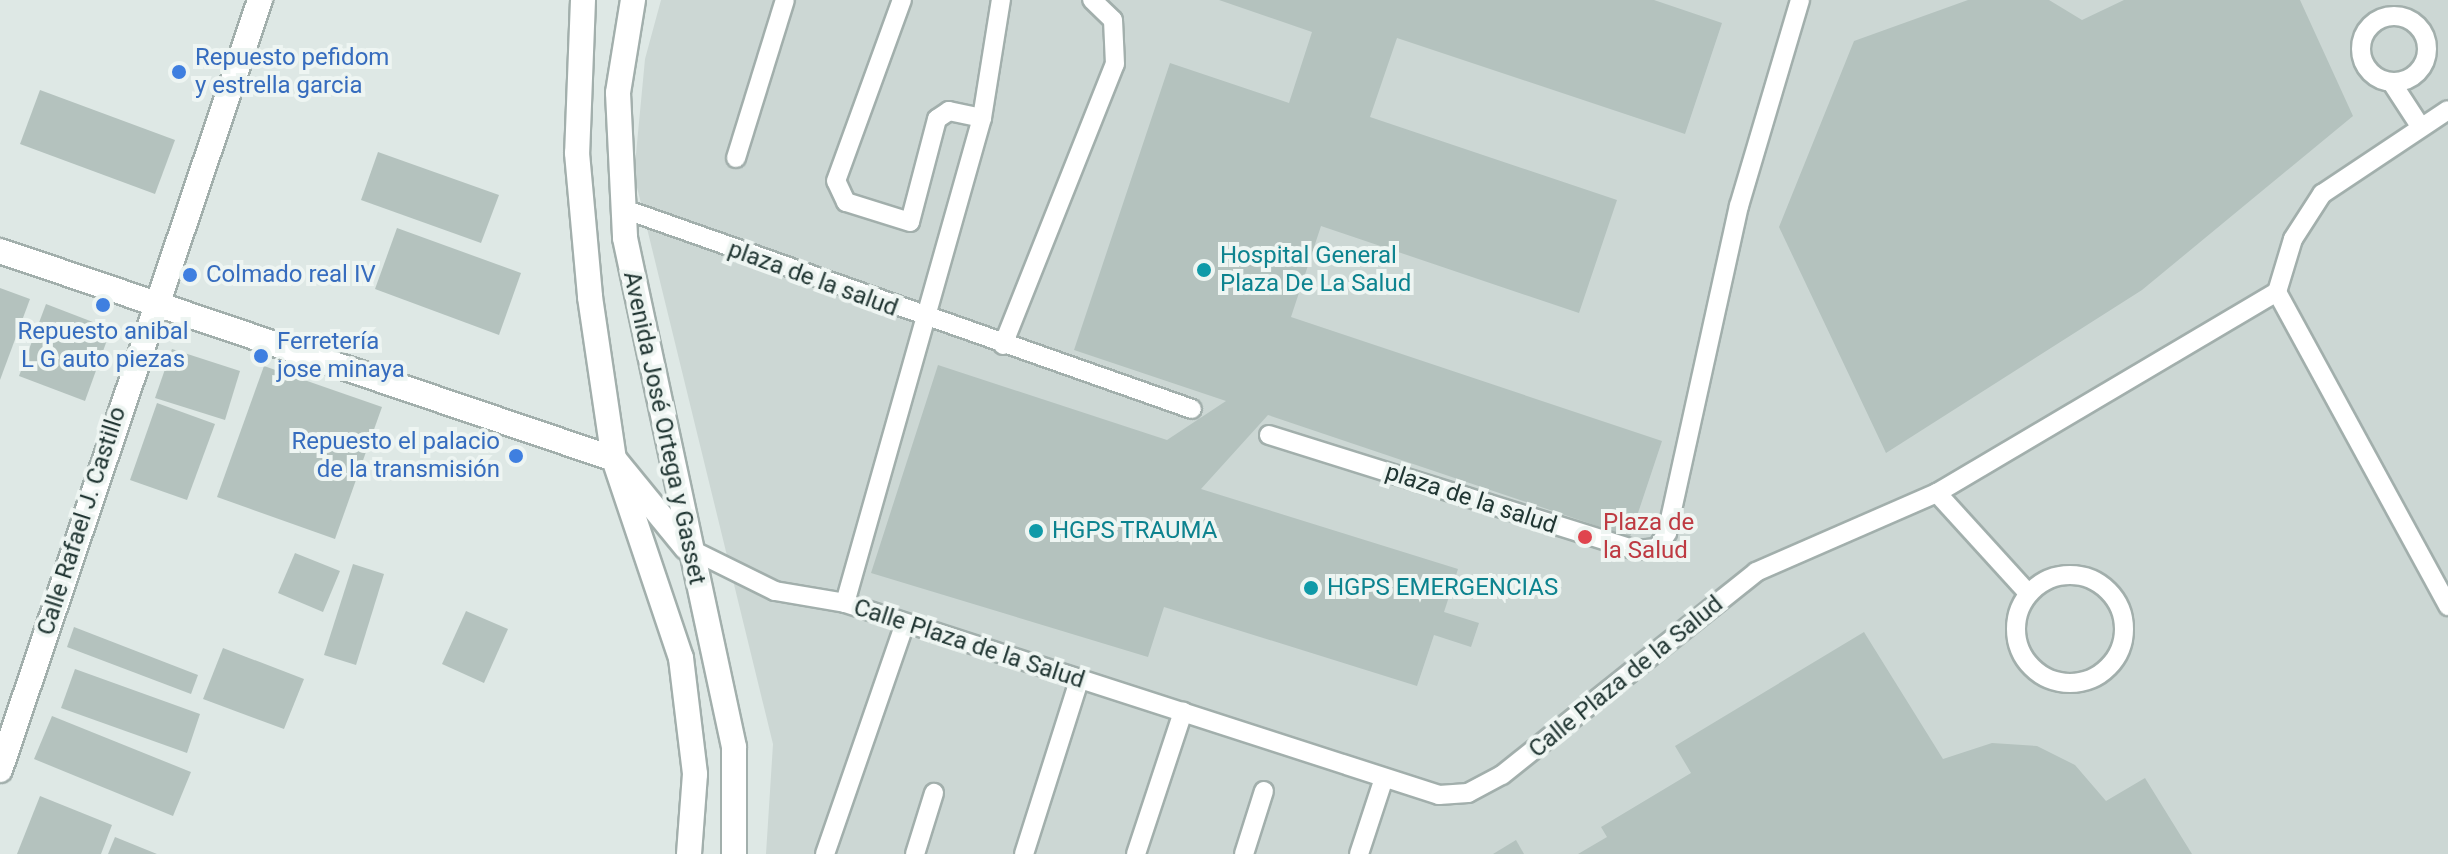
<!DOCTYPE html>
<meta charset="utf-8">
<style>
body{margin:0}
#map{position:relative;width:2448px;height:854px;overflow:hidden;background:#dee8e5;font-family:Roboto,sans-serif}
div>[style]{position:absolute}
.built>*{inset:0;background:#ccd7d4}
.building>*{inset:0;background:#b4c2be}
.roads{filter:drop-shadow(2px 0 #a2afac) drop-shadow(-2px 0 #a2afac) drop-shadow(0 2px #a2afac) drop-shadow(0 -2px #a2afac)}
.service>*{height:18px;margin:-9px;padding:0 9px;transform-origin:9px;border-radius:9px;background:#fff}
.service>.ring{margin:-9px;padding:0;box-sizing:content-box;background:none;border:18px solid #fff;border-radius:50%}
.minor>*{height:24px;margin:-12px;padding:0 12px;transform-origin:12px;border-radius:12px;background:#fff}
.secondary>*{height:24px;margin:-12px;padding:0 12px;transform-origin:12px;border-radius:12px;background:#fff}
.dots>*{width:22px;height:22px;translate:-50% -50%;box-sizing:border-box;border:4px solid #eef5f2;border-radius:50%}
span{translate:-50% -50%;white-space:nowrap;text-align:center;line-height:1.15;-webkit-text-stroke:8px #eef5f2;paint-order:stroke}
.shop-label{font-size:24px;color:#366cbe}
.left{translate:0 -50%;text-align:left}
.right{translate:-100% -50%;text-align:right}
.culture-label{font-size:24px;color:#0d838f}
.street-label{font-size:24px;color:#213633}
.health-label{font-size:24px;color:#be3a42}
</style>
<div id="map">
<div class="built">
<i style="clip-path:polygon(661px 0,2448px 0,2448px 854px,766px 854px,773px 744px,634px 175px,645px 59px)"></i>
</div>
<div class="building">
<i style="clip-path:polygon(1219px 0,1654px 0,1722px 23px,1685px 134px,1397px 38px,1370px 117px,1617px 200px,1579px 313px,1321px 226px,1291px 317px,1662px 441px,1630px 537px,1268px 415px,1201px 489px,1458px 569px,1444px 612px,1479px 623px,1471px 647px,1434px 635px,1417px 686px,1164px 607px,1148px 657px,871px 573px,938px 365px,1167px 440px,1226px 401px,1074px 350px,1170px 63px,1289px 103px,1312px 32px)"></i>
<i style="clip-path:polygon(1968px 0,2049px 0,2082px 20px,2124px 0,2300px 0,2353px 116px,2142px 290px,1886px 453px,1779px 227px,1854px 41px)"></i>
<i style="clip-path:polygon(40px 90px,175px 140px,155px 194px,20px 144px)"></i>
<i style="clip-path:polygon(378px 152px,499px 195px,481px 243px,361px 200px)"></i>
<i style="clip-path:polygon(397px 228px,521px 273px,499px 335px,375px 289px)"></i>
<i style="clip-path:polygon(0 288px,30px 299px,0 380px)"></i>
<i style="clip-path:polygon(46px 304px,111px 329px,85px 401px,19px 376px)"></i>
<i style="clip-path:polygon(172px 349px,240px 371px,225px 420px,155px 398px)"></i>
<i style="clip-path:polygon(264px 366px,382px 407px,335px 539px,217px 497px)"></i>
<i style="clip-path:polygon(157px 403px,215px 424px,187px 500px,130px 480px)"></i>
<i style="clip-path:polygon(295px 553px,340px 571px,323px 612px,278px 593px)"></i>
<i style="clip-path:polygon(353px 564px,384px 574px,356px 665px,324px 655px)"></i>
<i style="clip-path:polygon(466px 611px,508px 629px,484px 683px,442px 664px)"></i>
<i style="clip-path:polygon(74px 627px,198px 675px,191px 694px,67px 647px)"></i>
<i style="clip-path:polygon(1864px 632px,1943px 759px,1992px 743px,2037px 746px,2075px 765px,2106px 801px,2145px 778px,2192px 854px,1578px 854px,1607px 837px,1601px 827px,1691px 773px,1675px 746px)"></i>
<i style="clip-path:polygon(223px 648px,304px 679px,284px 729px,203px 699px)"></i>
<i style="clip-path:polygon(75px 669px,200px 714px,187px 753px,61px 708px)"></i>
<i style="clip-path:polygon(52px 716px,191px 772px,173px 816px,34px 759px)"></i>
<i style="clip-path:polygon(40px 796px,112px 825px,101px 854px,17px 854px)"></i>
<i style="clip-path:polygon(115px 837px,157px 854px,108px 854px)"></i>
<i style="clip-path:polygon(1516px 840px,1524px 854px,1493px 854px)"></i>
</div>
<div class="roads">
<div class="service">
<i class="ring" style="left:2361px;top:16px;width:48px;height:48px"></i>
<i style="left:2392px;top:83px;width:51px;rotate:56.9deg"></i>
<i style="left:982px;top:118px;width:120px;rotate:-80.9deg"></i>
<i style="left:736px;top:158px;width:165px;rotate:-72.8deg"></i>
<i style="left:624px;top:209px;width:602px;rotate:19.4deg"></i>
<i style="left:2277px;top:292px;width:358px;rotate:61.4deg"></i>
<i style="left:1003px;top:345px;width:302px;rotate:-68.3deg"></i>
<i style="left:1115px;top:64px;width:44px;rotate:-92.6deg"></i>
<i style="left:1113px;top:20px;width:29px;rotate:-136deg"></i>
<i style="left:1269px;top:435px;width:384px;rotate:17.4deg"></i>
<i style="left:1635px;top:550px;width:22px;rotate:-5deg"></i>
<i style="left:1657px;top:548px;width:18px;rotate:-56deg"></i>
<i style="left:1667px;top:533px;width:335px;rotate:-77.6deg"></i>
<i style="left:1739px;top:206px;width:215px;rotate:-73.5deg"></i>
<i style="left:1937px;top:493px;width:135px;rotate:47.7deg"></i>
<i style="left:686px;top:547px;width:99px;rotate:26.3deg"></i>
<i style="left:775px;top:591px;width:71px;rotate:9.7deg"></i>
<i style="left:845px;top:603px;width:624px;rotate:17.91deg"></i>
<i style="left:1439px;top:795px;width:29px;rotate:-4deg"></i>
<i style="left:1468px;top:793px;width:38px;rotate:-28deg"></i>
<i style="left:1502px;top:775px;width:325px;rotate:-38.6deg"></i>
<i style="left:1756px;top:572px;width:197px;rotate:-23.6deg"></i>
<i style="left:1937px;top:493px;width:395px;rotate:-30.6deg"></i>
<i style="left:2277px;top:292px;width:55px;rotate:-73.2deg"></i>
<i style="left:2293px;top:239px;width:54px;rotate:-57.2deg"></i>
<i style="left:2322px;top:194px;width:151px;rotate:-33.7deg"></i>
<i class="ring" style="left:2016px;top:575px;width:90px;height:90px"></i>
<i style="left:845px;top:603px;width:504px;rotate:-74.23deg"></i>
<i style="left:982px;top:118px;width:34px;rotate:-168deg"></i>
<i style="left:949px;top:111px;width:14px;rotate:146deg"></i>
<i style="left:937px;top:119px;width:106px;rotate:104.7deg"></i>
<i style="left:910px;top:222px;width:67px;rotate:-162.6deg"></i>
<i style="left:846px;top:202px;width:23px;rotate:-115deg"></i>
<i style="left:836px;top:181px;width:193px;rotate:-70deg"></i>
<i style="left:825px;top:854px;width:244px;rotate:-70.9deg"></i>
<i style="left:915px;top:854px;width:64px;rotate:-72.7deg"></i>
<i style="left:1024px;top:854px;width:182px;rotate:-72.4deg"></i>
<i style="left:1136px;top:854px;width:150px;rotate:-71.7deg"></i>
<i style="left:1244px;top:854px;width:66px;rotate:-72.4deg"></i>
<i style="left:1359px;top:854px;width:80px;rotate:-71.8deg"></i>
</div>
<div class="minor">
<i style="left:0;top:251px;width:648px;rotate:18.71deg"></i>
<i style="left:614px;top:459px;width:114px;rotate:50.7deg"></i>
<i style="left:0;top:770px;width:813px;rotate:-71.34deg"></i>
</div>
<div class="secondary">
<i style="left:583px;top:0;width:153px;rotate:92.2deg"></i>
<i style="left:577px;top:153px;width:145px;rotate:84.8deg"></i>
<i style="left:590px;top:297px;width:164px;rotate:81.6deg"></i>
<i style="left:614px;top:459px;width:210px;rotate:71.4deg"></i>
<i style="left:681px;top:658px;width:117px;rotate:83.1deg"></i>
<i style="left:695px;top:774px;width:80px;rotate:94.3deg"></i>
<i style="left:633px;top:0;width:94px;rotate:99.2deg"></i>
<i style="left:618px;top:93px;width:145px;rotate:87.2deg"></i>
<i style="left:625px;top:238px;width:521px;rotate:77.91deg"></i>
<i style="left:734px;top:747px;width:107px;rotate:90deg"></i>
</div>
</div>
<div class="dots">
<i style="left:179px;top:72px;background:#3f7fe0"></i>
<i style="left:1204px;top:270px;background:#0f9aa8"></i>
<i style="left:190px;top:275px;background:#3f7fe0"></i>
<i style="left:103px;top:305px;background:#3f7fe0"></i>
<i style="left:261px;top:356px;background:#3f7fe0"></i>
<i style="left:516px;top:456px;background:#3f7fe0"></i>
<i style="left:1036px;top:531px;background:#0f9aa8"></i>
<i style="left:1585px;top:537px;background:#e0444e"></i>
<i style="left:1311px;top:588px;background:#0f9aa8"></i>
</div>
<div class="shop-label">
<span class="left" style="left:195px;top:72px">Repuesto pefidom<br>y estrella garcia</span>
<span class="left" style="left:206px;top:275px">Colmado real IV</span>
<span style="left:103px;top:346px">Repuesto anibal<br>L G auto piezas</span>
<span class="left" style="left:277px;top:356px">Ferretería<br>jose minaya</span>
<span class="right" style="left:500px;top:456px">Repuesto el palacio<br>de la transmisión</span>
</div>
<div class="culture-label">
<span class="left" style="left:1220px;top:270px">Hospital General<br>Plaza De La Salud</span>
<span class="left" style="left:1052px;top:531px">HGPS TRAUMA</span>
<span class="left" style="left:1327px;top:588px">HGPS EMERGENCIAS</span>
</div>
<div class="street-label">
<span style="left:813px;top:279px;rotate:20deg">plaza de la salud</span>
<span style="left:664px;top:428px;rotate:78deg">Avenida José Ortega y Gasset</span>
<span style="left:1471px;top:499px;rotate:18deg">plaza de la salud</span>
<span style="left:82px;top:521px;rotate:-72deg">Calle Rafael J. Castillo</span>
<span style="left:969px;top:644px;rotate:18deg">Calle Plaza de la Salud</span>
<span style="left:1626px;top:677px;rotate:-39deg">Calle Plaza de la Salud</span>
</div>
<div class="health-label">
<span class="left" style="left:1603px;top:537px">Plaza de<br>la Salud</span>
</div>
</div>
